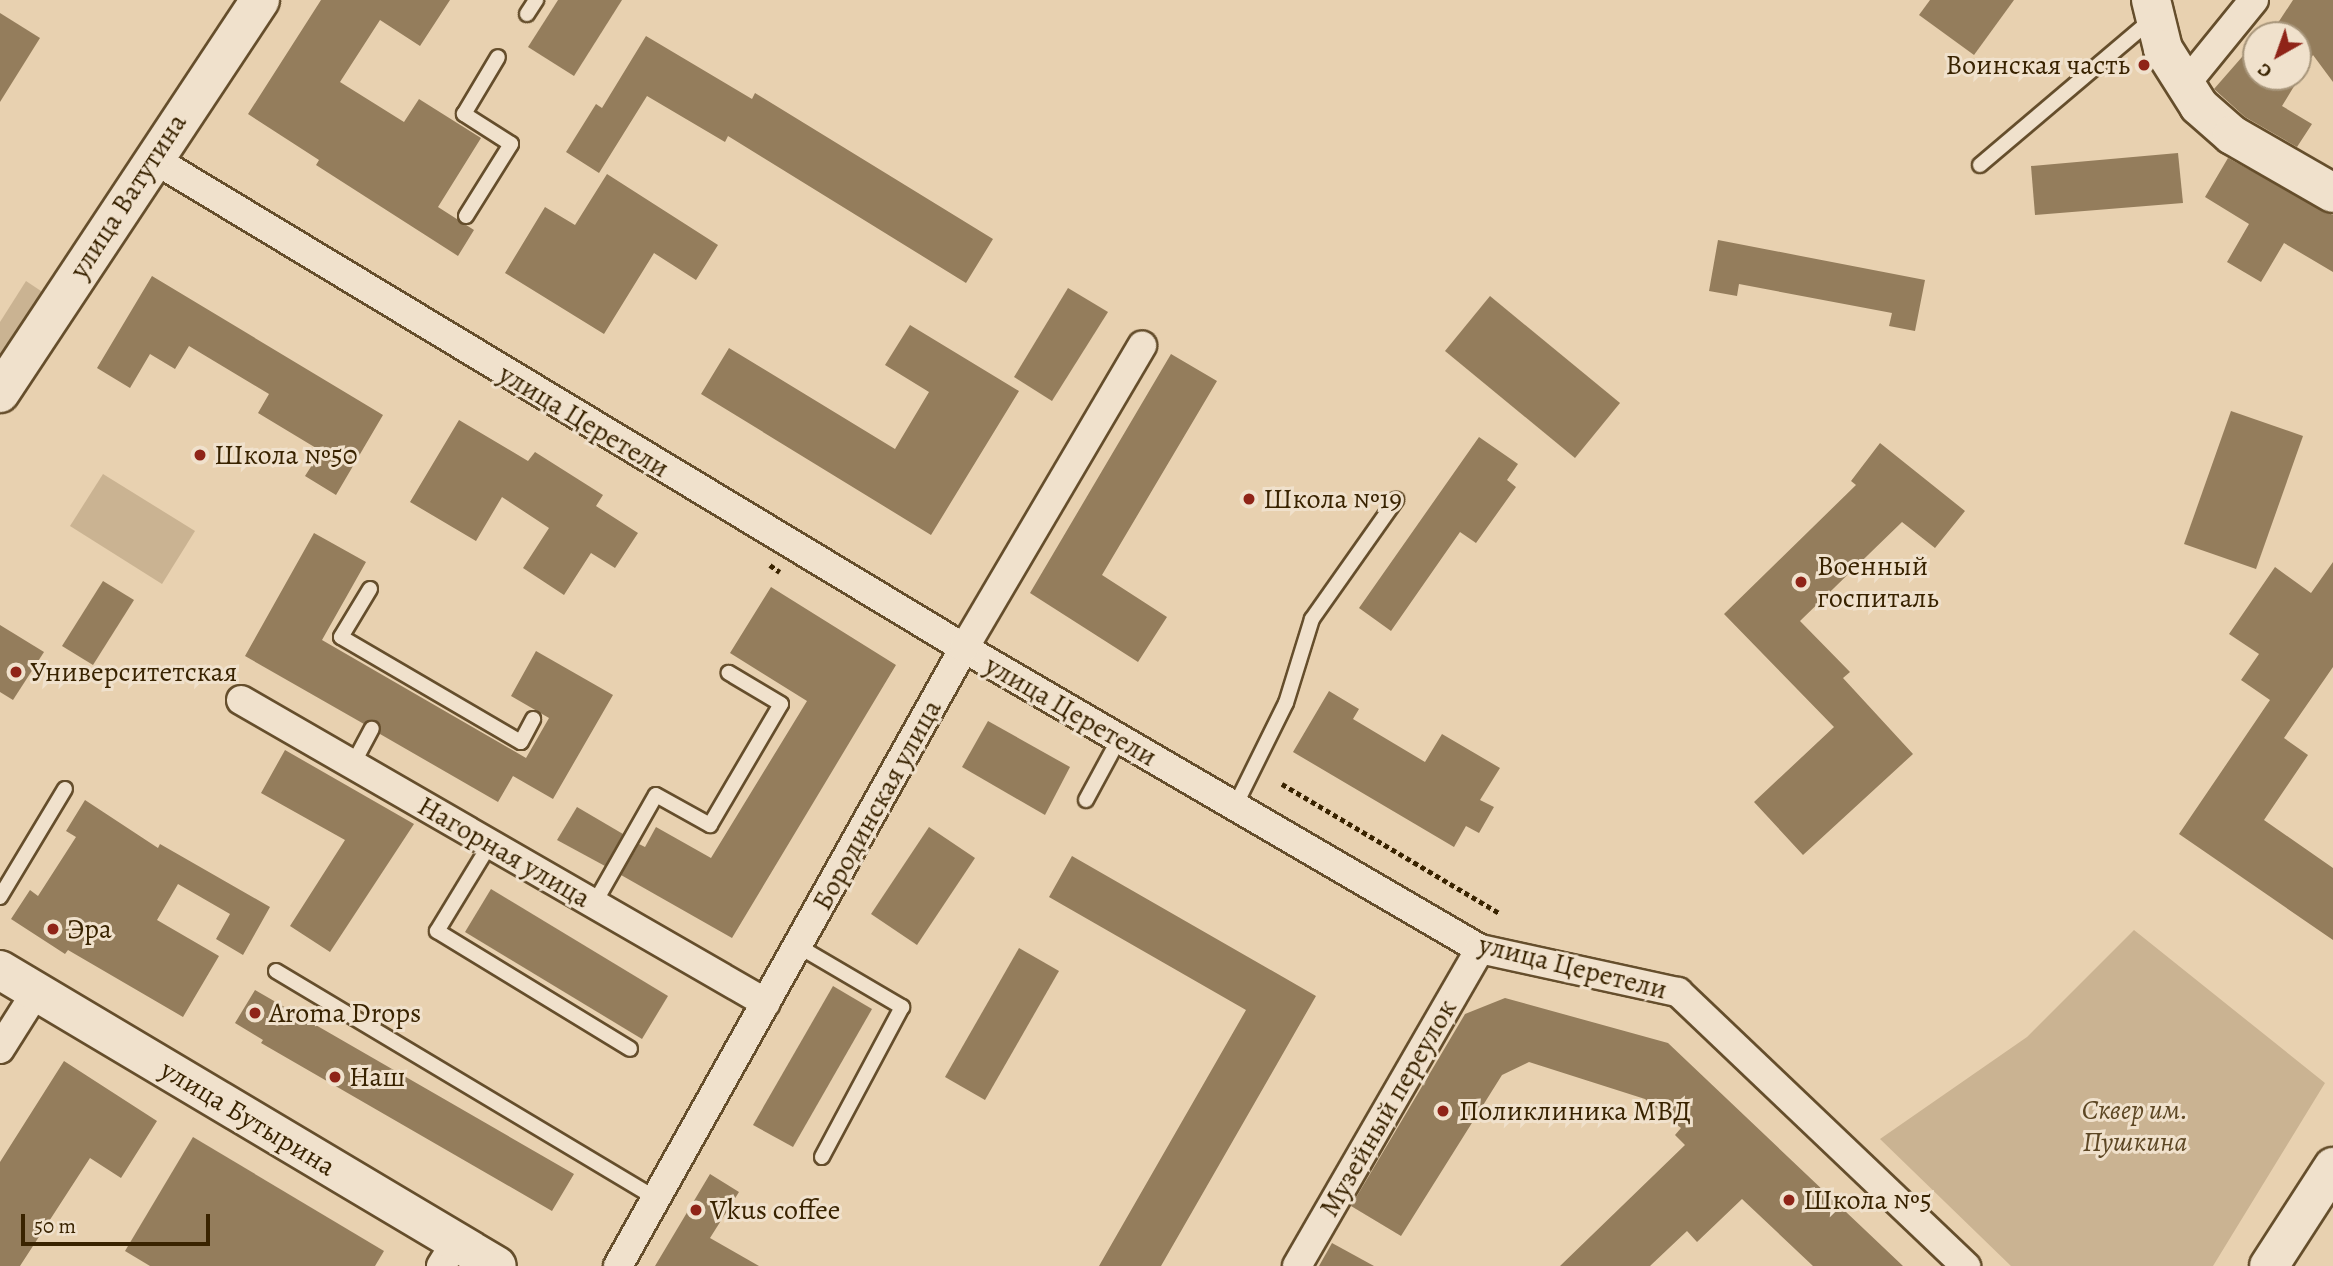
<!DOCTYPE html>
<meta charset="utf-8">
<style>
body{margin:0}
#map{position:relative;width:2333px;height:1266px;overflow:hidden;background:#e8d1b0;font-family:Alegreya,serif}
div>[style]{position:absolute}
.green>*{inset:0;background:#cab392}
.building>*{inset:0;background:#947d5c}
.path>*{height:4.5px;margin-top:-2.25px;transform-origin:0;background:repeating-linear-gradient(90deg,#392300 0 5px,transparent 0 8.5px)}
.roads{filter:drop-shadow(2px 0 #654e2c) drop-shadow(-2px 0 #654e2c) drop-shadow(0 2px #654e2c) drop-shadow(0 -2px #654e2c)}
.lane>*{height:14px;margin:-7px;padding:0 7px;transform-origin:7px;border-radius:7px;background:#f0e1cc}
.street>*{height:28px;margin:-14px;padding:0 14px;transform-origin:14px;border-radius:14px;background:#f0e1cc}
.secondary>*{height:38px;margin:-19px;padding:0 19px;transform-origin:19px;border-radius:19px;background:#f0e1cc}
.dots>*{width:19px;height:19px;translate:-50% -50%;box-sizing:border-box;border:4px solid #f0e1cc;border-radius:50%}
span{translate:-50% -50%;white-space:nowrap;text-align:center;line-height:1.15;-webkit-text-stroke:6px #f0e1cc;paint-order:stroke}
.poi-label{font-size:28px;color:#392300}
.right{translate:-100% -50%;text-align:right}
.left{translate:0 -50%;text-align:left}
.street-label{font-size:28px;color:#392300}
.park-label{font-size:28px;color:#5d4724;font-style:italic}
.north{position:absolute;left:2242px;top:21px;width:70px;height:70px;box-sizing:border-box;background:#f0e1cc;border:2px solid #a7957a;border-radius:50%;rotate:220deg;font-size:19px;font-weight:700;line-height:28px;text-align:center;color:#392300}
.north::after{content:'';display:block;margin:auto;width:24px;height:32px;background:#8f2418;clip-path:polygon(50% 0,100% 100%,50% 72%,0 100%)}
.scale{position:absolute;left:21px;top:1214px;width:189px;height:32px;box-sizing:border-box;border:4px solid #392300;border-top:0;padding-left:9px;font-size:21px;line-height:24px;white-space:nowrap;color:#392300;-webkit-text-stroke:5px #f0e1cc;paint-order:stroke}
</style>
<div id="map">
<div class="green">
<i style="clip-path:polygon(26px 281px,44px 293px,0 362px,0 322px)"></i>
<i style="clip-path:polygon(103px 474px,195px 531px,162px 584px,70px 526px)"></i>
<i style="clip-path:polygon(2134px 930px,2325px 1083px,2213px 1266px,2011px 1266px,1880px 1139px,2027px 1037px)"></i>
</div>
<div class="building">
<i style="clip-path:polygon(321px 0,450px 0,420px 46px,380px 20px,340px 82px,404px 122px,419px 99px,481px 138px,438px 207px,474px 230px,458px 256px,316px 165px,319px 160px,248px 114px)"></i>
<i style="clip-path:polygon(558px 0,622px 0,574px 76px,528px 47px)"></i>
<i style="clip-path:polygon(1930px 0,2014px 0,1974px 55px,1919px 15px)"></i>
<i style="clip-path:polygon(2293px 0,2333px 0,2333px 82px,2313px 55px,2282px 106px,2312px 124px,2297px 147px,2245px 117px,2214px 89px,2256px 41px,2256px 77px,2298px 77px,2298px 35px,2270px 35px)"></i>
<i style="clip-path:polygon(0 13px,40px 38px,0 102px)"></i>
<i style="clip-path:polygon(646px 36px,752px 99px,755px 93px,993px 239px,966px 283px,728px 136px,725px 142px,647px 96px,599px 173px,566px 152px,596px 104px,602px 108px)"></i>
<i style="clip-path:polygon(2178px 153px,2183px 203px,2035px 215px,2031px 166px)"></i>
<i style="clip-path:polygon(2228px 158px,2333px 215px,2333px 272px,2284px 243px,2261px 282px,2227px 262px,2249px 224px,2205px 197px)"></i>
<i style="clip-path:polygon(607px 174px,718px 245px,696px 280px,654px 253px,604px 334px,505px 273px,545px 207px,575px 225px)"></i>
<i style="clip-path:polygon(1718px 240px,1925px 280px,1915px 331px,1889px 326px,1892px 313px,1739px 284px,1737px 296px,1709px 291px)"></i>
<i style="clip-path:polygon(152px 276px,383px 415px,336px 495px,305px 476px,321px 451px,258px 413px,269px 394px,189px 346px,175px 369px,150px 354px,130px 388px,97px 368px)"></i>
<i style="clip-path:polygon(1068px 288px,1108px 312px,1052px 401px,1014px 377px)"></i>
<i style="clip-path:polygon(1490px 296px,1620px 403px,1575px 458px,1445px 351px)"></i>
<i style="clip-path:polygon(910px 325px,1019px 391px,931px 535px,701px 394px,729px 348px,895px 449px,929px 392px,885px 365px)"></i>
<i style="clip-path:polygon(1171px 354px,1217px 381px,1102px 575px,1167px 617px,1138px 662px,1030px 593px)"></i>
<i style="clip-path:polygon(2231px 411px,2303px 436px,2256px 569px,2184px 544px)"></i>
<i style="clip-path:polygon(459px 420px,528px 461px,535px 452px,603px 495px,596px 506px,638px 533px,615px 568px,591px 553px,564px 595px,523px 568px,549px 528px,502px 497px,476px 541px,410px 502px)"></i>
<i style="clip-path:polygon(1479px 437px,1518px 464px,1507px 480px,1516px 487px,1476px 543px,1460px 532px,1391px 631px,1359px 608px)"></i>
<i style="clip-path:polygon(1880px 443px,1965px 511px,1935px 548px,1902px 522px,1800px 621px,1850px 672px,1843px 678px,1913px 754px,1803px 855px,1754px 802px,1834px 727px,1724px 614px,1856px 485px,1851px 481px)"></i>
<i style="clip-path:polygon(314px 533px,366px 562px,322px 640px,526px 758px,549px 718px,511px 696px,536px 651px,613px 695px,553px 799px,513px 776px,498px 802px,380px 734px,377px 721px,364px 724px,245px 656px)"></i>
<i style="clip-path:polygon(2333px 562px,2333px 667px,2284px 738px,2308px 755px,2264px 820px,2333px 868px,2333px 940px,2179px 834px,2270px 700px,2241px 680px,2259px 654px,2229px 634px,2275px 567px,2311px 593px)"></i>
<i style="clip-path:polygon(103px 581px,134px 600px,93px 665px,62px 646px)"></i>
<i style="clip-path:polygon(771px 587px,896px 665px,732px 938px,621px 875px,639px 844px,645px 847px,656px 827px,711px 858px,807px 701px,730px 653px)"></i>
<i style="clip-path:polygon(0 625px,44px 652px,13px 700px,0 692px)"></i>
<i style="clip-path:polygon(1329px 691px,1359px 709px,1353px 719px,1425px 762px,1442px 734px,1500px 768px,1480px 800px,1494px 807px,1479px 833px,1466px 826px,1454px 847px,1293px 752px)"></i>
<i style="clip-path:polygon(988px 721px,1070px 767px,1045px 815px,962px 767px)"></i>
<i style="clip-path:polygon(285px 750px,414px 824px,330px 952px,290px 926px,345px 840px,261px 793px)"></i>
<i style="clip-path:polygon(85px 800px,158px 848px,160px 844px,270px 907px,243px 955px,216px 939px,230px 914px,178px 884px,157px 920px,219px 956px,183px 1017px,68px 950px,65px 954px,11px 919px,30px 890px,38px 896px,76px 837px,66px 831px)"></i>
<i style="clip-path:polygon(577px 807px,623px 834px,605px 866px,557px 840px)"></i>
<i style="clip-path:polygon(929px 827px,975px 858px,917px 945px,871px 914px)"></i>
<i style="clip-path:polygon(1072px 856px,1316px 996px,1161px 1266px,1099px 1266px,1246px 1010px,1049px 897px)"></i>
<i style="clip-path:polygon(491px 889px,668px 996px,642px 1039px,465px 932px)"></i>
<i style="clip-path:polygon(1019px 948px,1059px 971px,985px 1100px,945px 1077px)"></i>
<i style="clip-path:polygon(833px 986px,872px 1009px,793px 1147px,753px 1125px)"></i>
<i style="clip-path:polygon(255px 990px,574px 1174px,552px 1211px,261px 1043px,263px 1040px,235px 1023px)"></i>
<i style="clip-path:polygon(1505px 998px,1668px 1043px,1903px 1266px,1813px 1266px,1742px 1199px,1697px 1242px,1687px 1231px,1650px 1266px,1560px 1266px,1685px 1145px,1675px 1135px,1681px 1128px,1645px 1099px,1529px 1062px,1502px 1075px,1401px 1236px,1351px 1206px,1465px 1014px)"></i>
<i style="clip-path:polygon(64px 1061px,157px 1121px,121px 1178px,90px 1158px,20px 1266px,0 1266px,0 1162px)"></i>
<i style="clip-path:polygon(193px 1137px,384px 1251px,375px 1266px,150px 1266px,125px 1251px)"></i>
<i style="clip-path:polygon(710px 1174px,739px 1192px,710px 1238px,759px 1266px,655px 1266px)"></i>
<i style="clip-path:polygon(1332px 1243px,1374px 1266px,1319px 1266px)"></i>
</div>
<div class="path">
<i style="left:770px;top:565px;width:12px;rotate:35deg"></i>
<i style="left:1282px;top:784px;width:252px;rotate:30.7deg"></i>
</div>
<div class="roads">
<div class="lane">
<i style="left:527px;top:14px;width:17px;rotate:-57deg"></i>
<i style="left:1980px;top:165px;width:226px;rotate:-40.3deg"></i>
<i style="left:466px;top:216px;width:85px;rotate:-58deg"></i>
<i style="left:511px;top:144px;width:56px;rotate:-147.4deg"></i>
<i style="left:464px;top:114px;width:66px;rotate:-59.2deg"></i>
<i style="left:370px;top:589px;width:56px;rotate:121.1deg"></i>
<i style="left:341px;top:637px;width:208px;rotate:30.3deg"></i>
<i style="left:521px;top:742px;width:26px;rotate:-62deg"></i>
<i style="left:353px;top:764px;width:40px;rotate:-62deg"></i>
<i style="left:1086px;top:800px;width:69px;rotate:-61.6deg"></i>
<i style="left:1235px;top:806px;width:115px;rotate:-63.7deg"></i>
<i style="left:1286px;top:703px;width:88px;rotate:-72.8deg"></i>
<i style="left:1312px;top:619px;width:146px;rotate:-54.8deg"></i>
<i style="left:490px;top:844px;width:102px;rotate:121.3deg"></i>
<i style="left:437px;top:931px;width:226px;rotate:31.4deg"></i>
<i style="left:0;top:897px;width:126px;rotate:-59deg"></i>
<i style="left:594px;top:904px;width:125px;rotate:-60.4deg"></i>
<i style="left:656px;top:795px;width:62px;rotate:29.1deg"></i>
<i style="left:710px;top:825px;width:140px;rotate:-59.6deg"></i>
<i style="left:781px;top:704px;width:61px;rotate:-149.2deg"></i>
<i style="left:798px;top:946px;width:121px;rotate:30.4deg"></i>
<i style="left:902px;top:1007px;width:170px;rotate:118.1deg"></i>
<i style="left:276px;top:971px;width:443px;rotate:30.9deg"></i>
</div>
<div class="street">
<i style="left:2184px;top:86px;width:111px;rotate:-50.9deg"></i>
<i style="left:152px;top:158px;width:948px;rotate:31.11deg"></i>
<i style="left:964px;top:648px;width:597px;rotate:30.26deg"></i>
<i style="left:1480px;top:949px;width:203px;rotate:12.3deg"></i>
<i style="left:1678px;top:992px;width:398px;rotate:43.6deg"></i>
<i style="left:241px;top:700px;width:606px;rotate:29.99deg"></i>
<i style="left:0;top:1049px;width:67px;rotate:-57.7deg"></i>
<i style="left:441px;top:1266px;width:28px;rotate:-58deg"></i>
<i style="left:618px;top:1266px;width:708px;rotate:-60.76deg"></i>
<i style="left:964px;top:648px;width:351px;rotate:-59.5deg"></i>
<i style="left:1297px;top:1266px;width:366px;rotate:-60deg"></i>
</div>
<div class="secondary">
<i style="left:2151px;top:0;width:50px;rotate:76.2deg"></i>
<i style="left:2163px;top:49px;width:67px;rotate:57.7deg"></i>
<i style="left:2199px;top:106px;width:44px;rotate:41.3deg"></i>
<i style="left:2232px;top:135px;width:116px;rotate:29.9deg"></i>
<i style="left:0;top:393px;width:471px;rotate:-56.5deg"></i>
<i style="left:0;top:970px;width:578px;rotate:30.78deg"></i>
<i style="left:2269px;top:1266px;width:118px;rotate:-57.1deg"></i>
</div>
</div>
<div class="dots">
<i style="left:2144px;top:65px;background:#8f2418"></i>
<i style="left:200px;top:455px;background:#8f2418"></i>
<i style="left:1249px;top:499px;background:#8f2418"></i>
<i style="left:1801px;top:582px;background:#8f2418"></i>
<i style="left:16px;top:672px;background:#8f2418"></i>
<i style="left:53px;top:929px;background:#8f2418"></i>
<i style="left:255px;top:1013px;background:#8f2418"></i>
<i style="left:335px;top:1077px;background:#8f2418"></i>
<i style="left:1443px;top:1111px;background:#8f2418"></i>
<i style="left:1789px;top:1200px;background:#8f2418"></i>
<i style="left:696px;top:1210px;background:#8f2418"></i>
</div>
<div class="poi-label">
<span class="right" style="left:2130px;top:65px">Воинская часть</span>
<span class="left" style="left:214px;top:455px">Школа №50</span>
<span class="left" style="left:1263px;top:499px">Школа №19</span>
<span class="left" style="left:1817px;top:582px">Военный<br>госпиталь</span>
<span class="left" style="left:30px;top:672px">Университетская</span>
<span class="left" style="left:67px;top:929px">Эра</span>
<span class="left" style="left:269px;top:1013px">Aroma Drops</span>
<span class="left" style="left:349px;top:1077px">Наш</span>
<span class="left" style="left:1459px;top:1111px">Поликлиника МВД</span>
<span class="left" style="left:1803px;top:1200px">Школа №5</span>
<span class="left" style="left:710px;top:1210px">Vkus coffee</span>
</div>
<div class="street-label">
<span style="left:128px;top:196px;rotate:-57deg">улица Ватутина</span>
<span style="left:584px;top:421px;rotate:31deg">улица Церетели</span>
<span style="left:1071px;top:711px;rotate:30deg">улица Церетели</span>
<span style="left:877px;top:805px;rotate:-61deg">Бородинская улица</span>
<span style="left:504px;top:852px;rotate:30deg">Нагорная улица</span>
<span style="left:1573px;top:967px;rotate:14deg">улица Церетели</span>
<span style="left:1388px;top:1108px;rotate:-60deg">Музейный переулок</span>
<span style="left:248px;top:1118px;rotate:31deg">улица Бутырина</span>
</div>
<div class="park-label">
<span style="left:2135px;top:1126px">Сквер им.<br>Пушкина</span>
</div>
<div class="north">С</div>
<div class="scale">50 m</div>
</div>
